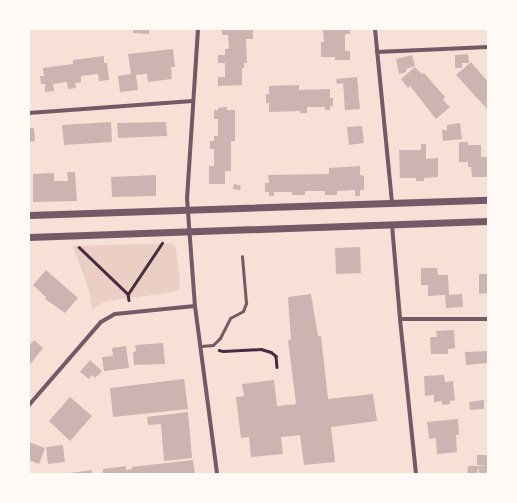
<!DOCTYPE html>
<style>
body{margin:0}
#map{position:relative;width:517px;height:503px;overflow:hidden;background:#f7e1d7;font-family:Karla,sans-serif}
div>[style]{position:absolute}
.green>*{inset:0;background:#ebcfc5}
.building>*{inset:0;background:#ccb4b1}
.path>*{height:2.5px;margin:-1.25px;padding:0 1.25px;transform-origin:1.25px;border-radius:1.25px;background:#4a2c40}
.service>*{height:3px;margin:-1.5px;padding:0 1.5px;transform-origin:1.5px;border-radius:1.5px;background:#755966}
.minor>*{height:4px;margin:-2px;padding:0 2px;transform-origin:2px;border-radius:2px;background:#755966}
.tertiary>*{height:7px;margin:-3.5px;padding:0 3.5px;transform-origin:3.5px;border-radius:3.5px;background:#755966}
span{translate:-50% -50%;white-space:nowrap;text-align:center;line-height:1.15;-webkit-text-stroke:3px #fffaf5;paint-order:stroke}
.frame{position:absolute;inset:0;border:30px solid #fffaf5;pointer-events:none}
</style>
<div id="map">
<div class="green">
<i style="clip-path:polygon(173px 243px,176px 249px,179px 271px,180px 288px,178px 290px,168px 293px,106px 301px,92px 309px,89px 290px,73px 246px)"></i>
</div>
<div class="building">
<i style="clip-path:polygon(133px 29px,149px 29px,149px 34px,133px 33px)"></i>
<i style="clip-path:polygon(222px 29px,253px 29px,253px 39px,246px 39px,247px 63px,244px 63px,244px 68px,242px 68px,242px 85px,218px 86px,218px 77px,225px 77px,225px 63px,218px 63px,218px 55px,225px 55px,225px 49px,229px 49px,228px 35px,222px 35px)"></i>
<i style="clip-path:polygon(323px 29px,350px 29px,350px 34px,345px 34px,345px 51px,350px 51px,350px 60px,335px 60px,335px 57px,321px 57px,321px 42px,324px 42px)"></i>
<i style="clip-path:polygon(173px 49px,175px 67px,171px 67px,172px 79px,148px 82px,147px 74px,136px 75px,138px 90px,120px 92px,118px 76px,131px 74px,128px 54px)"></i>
<i style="clip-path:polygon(468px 54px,469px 63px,462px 63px,462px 68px,455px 68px,455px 55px)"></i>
<i style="clip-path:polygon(412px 55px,415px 66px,406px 69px,406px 72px,399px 74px,396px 59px)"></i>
<i style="clip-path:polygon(104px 56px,104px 63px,107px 63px,109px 80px,99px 81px,98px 74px,81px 76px,81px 82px,75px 83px,76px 88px,68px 89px,67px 82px,53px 84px,54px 91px,45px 92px,45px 84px,41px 84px,40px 76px,44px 76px,43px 68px,73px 64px,73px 60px)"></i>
<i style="clip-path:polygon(471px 62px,488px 82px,488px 110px,456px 75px)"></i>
<i style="clip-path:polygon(415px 67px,422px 74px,424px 73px,445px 97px,443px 100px,450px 107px,436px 119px,410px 86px,408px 88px,401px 79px)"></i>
<i style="clip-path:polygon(357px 77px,360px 109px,345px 110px,343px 83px,337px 84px,336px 79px)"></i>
<i style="clip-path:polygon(299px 85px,299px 90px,330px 89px,330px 98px,333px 98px,333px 106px,330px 106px,330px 110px,325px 110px,325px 107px,307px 107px,307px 113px,300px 113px,300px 111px,269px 112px,269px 103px,266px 103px,266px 94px,269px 94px,269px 86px)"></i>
<i style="clip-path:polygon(227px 107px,227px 110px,235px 110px,235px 141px,231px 141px,231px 171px,225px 171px,225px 184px,209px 184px,209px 166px,214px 166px,214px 149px,210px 149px,210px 141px,214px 141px,214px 136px,218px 136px,218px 119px,214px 119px,214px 110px,218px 110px,218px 108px)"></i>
<i style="clip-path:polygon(111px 122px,112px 142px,64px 145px,62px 125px)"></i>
<i style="clip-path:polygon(166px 122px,167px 136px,118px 138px,117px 123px)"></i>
<i style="clip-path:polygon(460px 123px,462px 139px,443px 141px,442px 130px,447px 130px,447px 125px)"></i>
<i style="clip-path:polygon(362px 126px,364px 143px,349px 145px,347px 127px)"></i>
<i style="clip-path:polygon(29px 128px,34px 128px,35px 141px,29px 142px)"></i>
<i style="clip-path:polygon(459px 142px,468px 142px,468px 145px,481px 145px,481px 157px,488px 157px,488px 177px,472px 177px,471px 167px,468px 167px,468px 162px,459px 162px)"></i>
<i style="clip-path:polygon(421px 144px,426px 144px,426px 159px,438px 158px,438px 177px,424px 178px,424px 181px,416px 181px,416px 178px,400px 178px,399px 150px,421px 150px)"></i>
<i style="clip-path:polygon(360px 166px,360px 175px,364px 176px,364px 190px,360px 190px,360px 196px,355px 196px,355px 190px,337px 191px,337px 195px,325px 195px,325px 191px,305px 191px,305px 195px,292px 195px,292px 192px,274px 192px,274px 196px,269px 196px,269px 192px,265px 192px,265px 183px,269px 183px,268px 175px,329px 174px,329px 168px)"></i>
<i style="clip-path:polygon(67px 172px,75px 172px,77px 201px,33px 202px,33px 174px,54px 173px,54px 181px,68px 181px)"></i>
<i style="clip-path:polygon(156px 175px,156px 196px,112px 197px,111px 177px)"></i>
<i style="clip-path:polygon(234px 184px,241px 186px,240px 190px,233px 189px)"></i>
<i style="clip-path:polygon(360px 247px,361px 273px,336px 274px,335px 248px)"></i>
<i style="clip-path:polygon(421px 268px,437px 268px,438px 275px,448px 275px,449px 295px,462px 294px,463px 307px,446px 308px,445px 295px,428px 296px,428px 285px,421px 285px)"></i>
<i style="clip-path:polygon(46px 270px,78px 298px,65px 313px,45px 299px,46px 297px,33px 285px)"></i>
<i style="clip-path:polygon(479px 274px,488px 274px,488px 293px,479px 294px)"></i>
<i style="clip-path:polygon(311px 294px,318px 336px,321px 336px,328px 399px,373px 394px,377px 421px,331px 427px,335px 462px,304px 465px,300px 435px,281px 437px,283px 454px,251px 457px,249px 437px,241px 438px,236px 397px,244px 396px,242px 384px,274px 380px,277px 406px,296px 404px,288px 340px,291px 340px,288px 297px)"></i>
<i style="clip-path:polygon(454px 330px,455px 348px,448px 349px,448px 354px,431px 354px,430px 337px,437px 337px,436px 331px)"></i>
<i style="clip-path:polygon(34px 340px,43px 348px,29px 366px,29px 343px,30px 345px)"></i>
<i style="clip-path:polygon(163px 343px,165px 364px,134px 365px,133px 352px,136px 351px,135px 345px)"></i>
<i style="clip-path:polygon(126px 346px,129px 368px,104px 371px,102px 357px,113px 356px,112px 348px)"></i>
<i style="clip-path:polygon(487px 351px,488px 363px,466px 365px,465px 352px)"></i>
<i style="clip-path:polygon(90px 360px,102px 371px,95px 378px,92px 375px,89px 379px,80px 372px)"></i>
<i style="clip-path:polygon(444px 375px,445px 382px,453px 381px,455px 400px,450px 401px,450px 404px,442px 405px,442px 401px,434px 402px,434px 395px,425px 396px,424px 376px)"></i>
<i style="clip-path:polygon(184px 379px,188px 409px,113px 417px,110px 388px)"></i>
<i style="clip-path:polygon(70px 397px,92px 416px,70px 441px,49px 421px)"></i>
<i style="clip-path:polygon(484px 400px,484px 409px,470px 410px,469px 402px)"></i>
<i style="clip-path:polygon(188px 412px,192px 458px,164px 461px,161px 424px,148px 425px,147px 417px)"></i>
<i style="clip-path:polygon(458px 419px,459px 435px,456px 435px,457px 452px,437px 454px,436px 438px,429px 439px,427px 422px)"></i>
<i style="clip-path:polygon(29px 442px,45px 448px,39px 464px,29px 460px)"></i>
<i style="clip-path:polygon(63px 445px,65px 462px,48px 464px,46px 447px)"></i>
<i style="clip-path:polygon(477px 455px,487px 455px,487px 465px,477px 465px)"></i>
<i style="clip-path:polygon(193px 460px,195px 474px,100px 474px,103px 473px,103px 469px,126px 466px,126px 470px,132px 469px,132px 467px)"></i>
<i style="clip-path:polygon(488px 465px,488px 474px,479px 473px,478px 466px)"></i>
<i style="clip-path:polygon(468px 466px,478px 466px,477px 474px,467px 474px)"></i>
<i style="clip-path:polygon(92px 470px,93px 474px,70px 474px,70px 473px)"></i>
</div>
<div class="path">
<i style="left:79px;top:247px;width:68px;rotate:43.8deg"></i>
<i style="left:128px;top:294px;width:6px;rotate:81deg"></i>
<i style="left:128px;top:294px;width:61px;rotate:-56.3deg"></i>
<i style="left:219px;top:350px;width:4px;rotate:14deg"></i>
<i style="left:223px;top:351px;width:38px;rotate:-3deg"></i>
<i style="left:261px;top:349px;width:10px;rotate:17deg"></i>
<i style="left:271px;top:352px;width:6px;rotate:39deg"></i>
<i style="left:276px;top:356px;width:11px;rotate:85deg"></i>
</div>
<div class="service">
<i style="left:201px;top:346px;width:12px;rotate:-5deg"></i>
<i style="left:213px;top:345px;width:10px;rotate:-45deg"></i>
<i style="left:220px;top:338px;width:22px;rotate:-63deg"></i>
<i style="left:230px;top:318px;width:15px;rotate:-28deg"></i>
<i style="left:243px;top:311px;width:9px;rotate:-69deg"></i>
<i style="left:246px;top:303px;width:47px;rotate:-94.9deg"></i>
</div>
<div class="minor">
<i style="left:198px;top:29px;width:169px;rotate:93.7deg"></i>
<i style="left:187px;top:198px;width:108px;rotate:85.8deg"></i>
<i style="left:195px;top:306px;width:169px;rotate:82.5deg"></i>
<i style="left:375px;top:29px;width:175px;rotate:84.4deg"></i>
<i style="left:377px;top:52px;width:111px;rotate:-2.6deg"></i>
<i style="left:29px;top:113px;width:164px;rotate:-4.2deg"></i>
<i style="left:392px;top:225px;width:94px;rotate:85.1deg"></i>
<i style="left:400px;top:319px;width:156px;rotate:84.1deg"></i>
<i style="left:400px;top:319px;width:88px"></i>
<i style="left:29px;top:405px;width:110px;rotate:-49.1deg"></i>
<i style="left:101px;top:322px;width:16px;rotate:-30deg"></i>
<i style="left:115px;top:314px;width:80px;rotate:-5.7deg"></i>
</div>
<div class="tertiary">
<i style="left:29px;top:215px;width:459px;rotate:-1.9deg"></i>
<i style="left:29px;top:237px;width:459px;rotate:-2deg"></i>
</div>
<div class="frame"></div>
</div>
